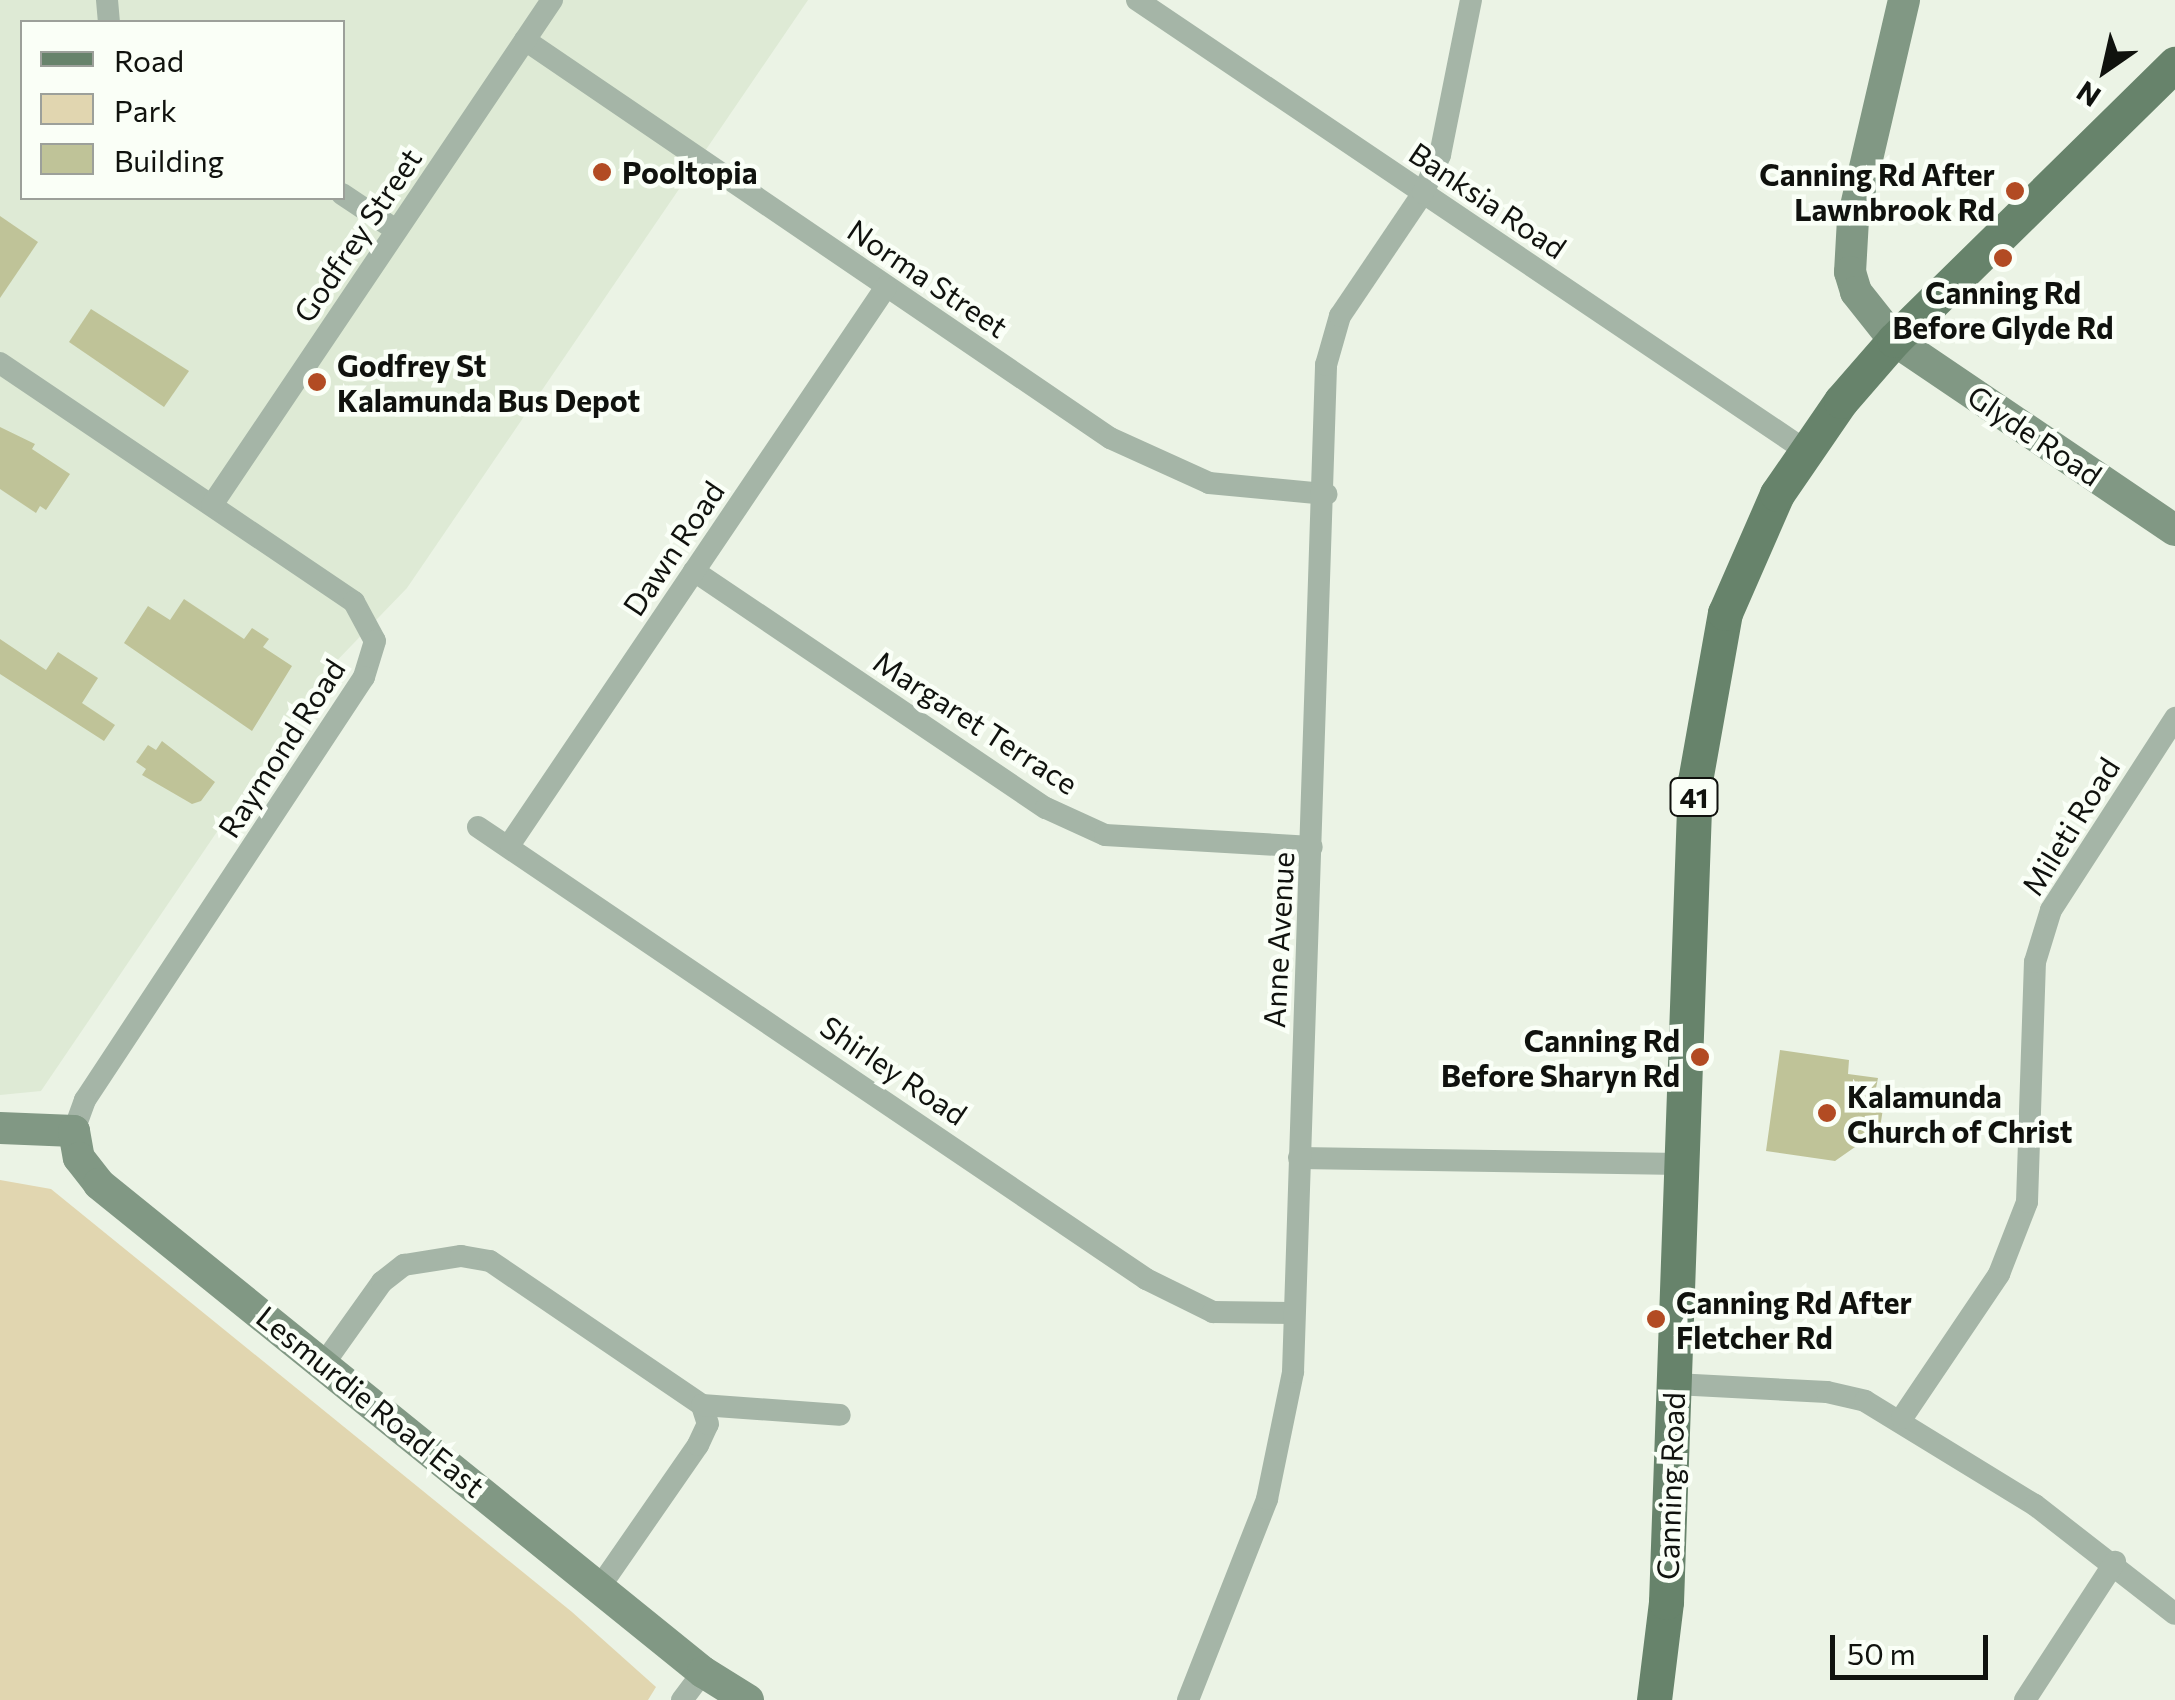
<!DOCTYPE html>
<style>
body{margin:0}
#map{position:relative;width:2175px;height:1700px;overflow:hidden;background:#ebf3e5;font-family:Commissioner,sans-serif}
div>[style]{position:absolute}
.built>*{inset:0;background:#deead5}
.green>*{inset:0;background:#e1d6b0}
.building>*{inset:0;background:#bfc398}
.street>*{height:22px;margin:-11px;padding:0 11px;transform-origin:11px;border-radius:11px;background:#a5b5a7}
.secondary>*{height:32px;margin:-16px;padding:0 16px;transform-origin:16px;border-radius:16px;background:#819884}
.primary>*{height:35px;margin:-17.5px;padding:0 17.5px;transform-origin:17.5px;border-radius:17.5px;background:#67836b}
.dots>*{width:28px;height:28px;translate:-50% -50%;box-sizing:border-box;border:5px solid #fafff7;border-radius:50%}
span{translate:-50% -50%;white-space:nowrap;text-align:center;line-height:1.15;-webkit-text-stroke:9px #fafff7;paint-order:stroke}
.shield-label span{padding:2px 8px;background:#fafff7;border:2px solid;border-radius:8px;-webkit-text-stroke-width:0}
.shield-label{font-size:28px;color:#10120e;font-weight:700}
.poi-label{font-size:30px;color:#10120e;font-weight:700}
.left{translate:0 -50%;text-align:left}
.right{translate:-100% -50%;text-align:right}
.street-label{font-size:30px;color:#10120e}
.legend{position:absolute;left:20px;top:20px;width:325px;height:180px;box-sizing:border-box;background:#fafff7;border:2px solid #9ca09a;margin:0;padding:12px 18px;list-style:none;font-size:30px;color:#10120e}
.legend li{display:flex;align-items:center;gap:20px;height:50px}
.legend b{width:50px;border:2px solid #9ca09a}
.north{position:absolute;left:2055px;top:20px;width:100px;height:100px;-webkit-text-stroke:8px #fafff7;paint-order:stroke;rotate:214deg;font-size:28px;font-weight:700;line-height:40px;text-align:center;color:#10120e}
.north::after{content:'';display:block;margin:auto;width:35px;height:45px;background:#10120e;clip-path:polygon(50% 0,100% 100%,50% 72%,0 100%)}
.scale{position:absolute;left:1830px;top:1635px;width:158px;height:45px;box-sizing:border-box;border:5px solid #10120e;border-top:0;padding-left:12px;font-size:30px;line-height:35px;white-space:nowrap;color:#10120e;-webkit-text-stroke:8px #fafff7;paint-order:stroke}
</style>
<div id="map">
<div class="built">
<i style="clip-path:polygon(evenodd,0 0,808px 0,407px 588px,324px 674px,41px 1091px,0 1095px,0 0,22px 22px,342px 22px,342px 198px,22px 198px,22px 22px)"></i>
</div>
<div class="green">
<i style="clip-path:polygon(0 1180px,51px 1189px,572px 1612px,656px 1687px,648px 1700px,0 1700px)"></i>
</div>
<div class="building">
<i style="clip-path:polygon(0 216px,38px 242px,0 298px)"></i>
<i style="clip-path:polygon(91px 309px,189px 371px,164px 407px,69px 342px)"></i>
<i style="clip-path:polygon(0 427px,35px 444px,32px 449px,70px 474px,46px 510px,40px 506px,36px 513px,0 489px)"></i>
<i style="clip-path:polygon(184px 599px,244px 639px,252px 628px,269px 639px,263px 647px,292px 666px,252px 731px,124px 643px,148px 606px,170px 620px)"></i>
<i style="clip-path:polygon(0 639px,46px 670px,58px 652px,98px 678px,82px 703px,115px 725px,104px 741px,0 674px)"></i>
<i style="clip-path:polygon(162px 741px,215px 782px,201px 801px,192px 804px,142px 775px,146px 769px,136px 762px,148px 745px,156px 750px)"></i>
<i style="clip-path:polygon(1780px 1050px,1849px 1060px,1848px 1074px,1878px 1078px,1876px 1088px,1886px 1089px,1878px 1141px,1856px 1137px,1855px 1147px,1835px 1161px,1766px 1151px)"></i>
</div>
<div class="street">
<i style="left:107px;top:0;width:22px;rotate:85deg"></i>
<i style="left:1137px;top:0;width:805px;rotate:33.97deg"></i>
<i style="left:525px;top:40px;width:708px;rotate:34.23deg"></i>
<i style="left:1110px;top:438px;width:109px;rotate:24.4deg"></i>
<i style="left:1209px;top:483px;width:118px;rotate:5.4deg"></i>
<i style="left:342px;top:194px;width:65px;rotate:33.7deg"></i>
<i style="left:0;top:363px;width:427px;rotate:34deg"></i>
<i style="left:354px;top:602px;width:44px;rotate:61.7deg"></i>
<i style="left:375px;top:641px;width:38px;rotate:107deg"></i>
<i style="left:364px;top:677px;width:507px;rotate:123.41deg"></i>
<i style="left:85px;top:1100px;width:33px;rotate:110deg"></i>
<i style="left:212px;top:505px;width:609px;rotate:-56.05deg"></i>
<i style="left:694px;top:571px;width:424px;rotate:34deg"></i>
<i style="left:1046px;top:808px;width:65px;rotate:24.6deg"></i>
<i style="left:1105px;top:835px;width:207px;rotate:3.3deg"></i>
<i style="left:478px;top:827px;width:807px;rotate:34.08deg"></i>
<i style="left:1146px;top:1279px;width:75px;rotate:26.2deg"></i>
<i style="left:1213px;top:1312px;width:81px;rotate:0.7deg"></i>
<i style="left:510px;top:844px;width:672px;rotate:-55.98deg"></i>
<i style="left:1299px;top:1158px;width:381px;rotate:0.9deg"></i>
<i style="left:325px;top:1362px;width:98px;rotate:-54.5deg"></i>
<i style="left:382px;top:1282px;width:28px;rotate:-38deg"></i>
<i style="left:404px;top:1265px;width:58px;rotate:-9deg"></i>
<i style="left:461px;top:1256px;width:29px;rotate:10deg"></i>
<i style="left:490px;top:1261px;width:256px;rotate:34.2deg"></i>
<i style="left:1675px;top:1384px;width:152px;rotate:3deg"></i>
<i style="left:1827px;top:1392px;width:39px;rotate:13deg"></i>
<i style="left:1865px;top:1401px;width:199px;rotate:31.5deg"></i>
<i style="left:2035px;top:1505px;width:177px;rotate:37.9deg"></i>
<i style="left:1902px;top:1418px;width:174px;rotate:-56deg"></i>
<i style="left:1999px;top:1274px;width:77px;rotate:-68.7deg"></i>
<i style="left:2027px;top:1202px;width:240px;rotate:-88.1deg"></i>
<i style="left:2035px;top:962px;width:54px;rotate:-72.9deg"></i>
<i style="left:2051px;top:910px;width:229px;rotate:-57.1deg"></i>
<i style="left:599px;top:1588px;width:174px;rotate:-55.3deg"></i>
<i style="left:698px;top:1445px;width:23px;rotate:-65deg"></i>
<i style="left:708px;top:1424px;width:20px;rotate:-108deg"></i>
<i style="left:702px;top:1405px;width:138px;rotate:4.1deg"></i>
<i style="left:682px;top:1700px;width:35px;rotate:-53deg"></i>
<i style="left:1188px;top:1700px;width:216px;rotate:-68.5deg"></i>
<i style="left:1267px;top:1499px;width:130px;rotate:-78.4deg"></i>
<i style="left:1293px;top:1372px;width:1008px;rotate:-88.12deg"></i>
<i style="left:1326px;top:365px;width:51px;rotate:-74.1deg"></i>
<i style="left:1340px;top:316px;width:148px;rotate:-56deg"></i>
<i style="left:1423px;top:193px;width:42px;rotate:-65.9deg"></i>
<i style="left:1440px;top:155px;width:158px;rotate:-78.7deg"></i>
<i style="left:2025px;top:1700px;width:165px;rotate:-56.9deg"></i>
</div>
<div class="secondary">
<i style="left:1904px;top:0;width:225px;rotate:103.1deg"></i>
<i style="left:1853px;top:219px;width:53px;rotate:93.2deg"></i>
<i style="left:1850px;top:272px;width:21px;rotate:73deg"></i>
<i style="left:1856px;top:292px;width:61px;rotate:51.6deg"></i>
<i style="left:1894px;top:340px;width:339px;rotate:34.1deg"></i>
<i style="left:0;top:1128px;width:74px;rotate:2.3deg"></i>
<i style="left:74px;top:1131px;width:27px;rotate:80deg"></i>
<i style="left:79px;top:1158px;width:33px;rotate:52deg"></i>
<i style="left:99px;top:1184px;width:777px;rotate:38.94deg"></i>
<i style="left:703px;top:1672px;width:53px;rotate:31.9deg"></i>
</div>
<div class="primary">
<i style="left:1654px;top:1700px;width:99px;rotate:-83deg"></i>
<i style="left:1666px;top:1602px;width:822px;rotate:-87.98deg"></i>
<i style="left:1695px;top:781px;width:171px;rotate:-79.9deg"></i>
<i style="left:1725px;top:613px;width:130px;rotate:-66.4deg"></i>
<i style="left:1777px;top:494px;width:113px;rotate:-55.5deg"></i>
<i style="left:1841px;top:401px;width:81px;rotate:-49deg"></i>
<i style="left:1894px;top:340px;width:394px;rotate:-44.5deg"></i>
</div>
<div class="dots">
<i style="left:602px;top:172px;background:#b24b23"></i>
<i style="left:2015px;top:191px;background:#b24b23"></i>
<i style="left:2003px;top:258px;background:#b24b23"></i>
<i style="left:317px;top:382px;background:#b24b23"></i>
<i style="left:1700px;top:1057px;background:#b24b23"></i>
<i style="left:1827px;top:1113px;background:#b24b23"></i>
<i style="left:1656px;top:1319px;background:#b24b23"></i>
</div>
<div class="shield-label">
<span style="left:1694px;top:797px">41</span>
</div>
<div class="poi-label">
<span class="left" style="left:622px;top:172px">Pooltopia</span>
<span class="right" style="left:1995px;top:191px">Canning Rd After<br>Lawnbrook Rd</span>
<span style="left:2003px;top:309px">Canning Rd<br>Before Glyde Rd</span>
<span class="left" style="left:337px;top:382px">Godfrey St<br>Kalamunda Bus Depot</span>
<span class="right" style="left:1680px;top:1057px">Canning Rd<br>Before Sharyn Rd</span>
<span class="left" style="left:1847px;top:1113px">Kalamunda<br>Church of Christ</span>
<span class="left" style="left:1676px;top:1319px">Canning Rd After<br>Fletcher Rd</span>
</div>
<div class="street-label">
<span style="left:1488px;top:200px;rotate:34deg">Banksia Road</span>
<span style="left:357px;top:235px;rotate:-56deg">Godfrey Street</span>
<span style="left:928px;top:278px;rotate:34deg">Norma Street</span>
<span style="left:2035px;top:435px;rotate:34deg">Glyde Road</span>
<span style="left:673px;top:548px;rotate:-56deg">Dawn Road</span>
<span style="left:976px;top:722px;rotate:33deg">Margaret Terrace</span>
<span style="left:281px;top:748px;rotate:-57deg">Raymond Road</span>
<span style="left:2070px;top:826px;rotate:-58deg">Mileti Road</span>
<span style="left:1278px;top:940px;rotate:-87deg">Anne Avenue</span>
<span style="left:894px;top:1070px;rotate:34deg">Shirley Road</span>
<span style="left:371px;top:1401px;rotate:39deg">Lesmurdie Road East</span>
<span style="left:1670px;top:1486px;rotate:-88deg">Canning Road</span>
</div>
<ul class="legend">
<li><b style="height:12px;background:#67836b"></b>Road</li>
<li><b style="height:28px;background:#e1d6b0"></b>Park</li>
<li><b style="height:28px;background:#bfc398"></b>Building</li>
</ul>
<div class="north">N</div>
<div class="scale">50 m</div>
</div>
